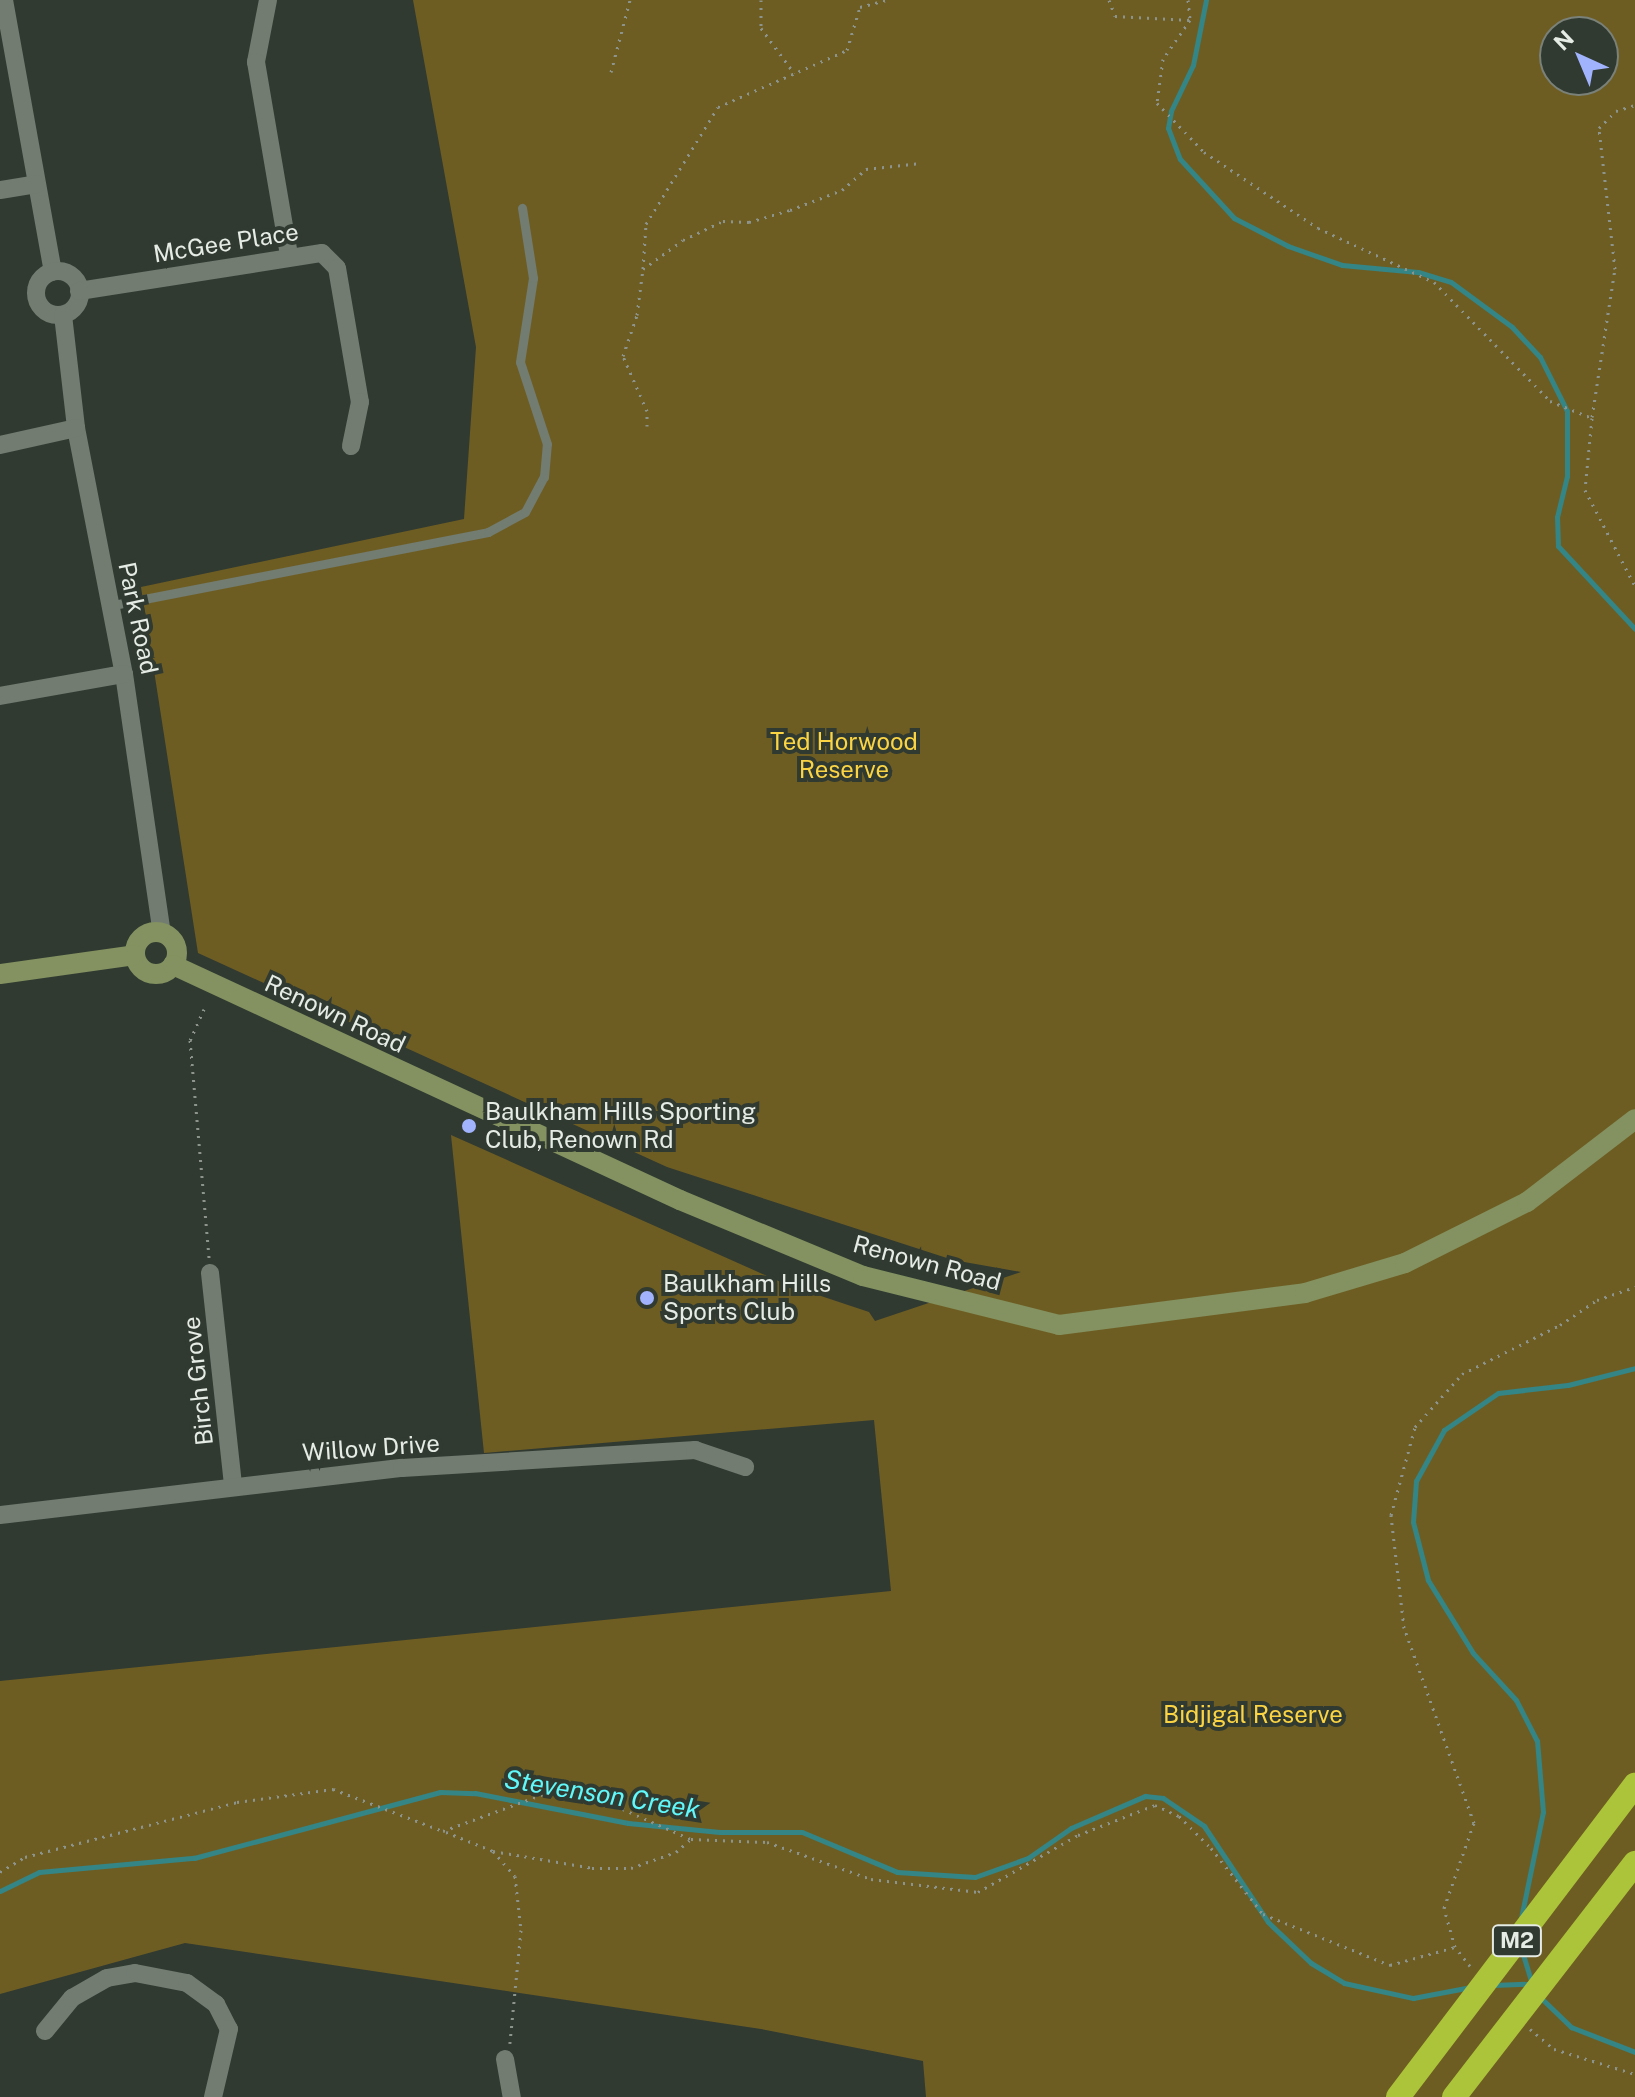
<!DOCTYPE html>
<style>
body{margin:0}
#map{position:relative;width:1635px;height:2097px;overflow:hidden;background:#313a31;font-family:"Public Sans",sans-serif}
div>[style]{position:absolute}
.green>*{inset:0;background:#6e5d23}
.stream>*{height:5px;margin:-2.5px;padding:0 2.5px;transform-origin:2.5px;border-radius:2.5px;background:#348585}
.path>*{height:3px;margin-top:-1.5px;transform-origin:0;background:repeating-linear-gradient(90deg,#8d948d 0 2px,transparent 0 8px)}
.lane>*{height:9px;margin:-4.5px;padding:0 4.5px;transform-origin:4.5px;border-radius:4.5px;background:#727c71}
.street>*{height:18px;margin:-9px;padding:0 9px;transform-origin:9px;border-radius:9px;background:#727c71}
.street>.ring{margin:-9px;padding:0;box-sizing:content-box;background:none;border:18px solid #727c71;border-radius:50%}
.secondary>*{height:20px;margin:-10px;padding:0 10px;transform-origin:10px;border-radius:10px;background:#839260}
.secondary>.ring{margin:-10px;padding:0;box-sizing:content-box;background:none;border:20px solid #839260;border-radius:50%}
.highway>*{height:24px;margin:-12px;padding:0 12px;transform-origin:12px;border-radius:12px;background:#acc439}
.dots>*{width:22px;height:22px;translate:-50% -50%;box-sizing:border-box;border:4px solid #313a31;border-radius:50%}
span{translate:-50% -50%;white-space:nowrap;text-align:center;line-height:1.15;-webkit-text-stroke:8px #313a31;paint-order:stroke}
.shield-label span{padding:2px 6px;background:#313a31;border:2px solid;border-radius:6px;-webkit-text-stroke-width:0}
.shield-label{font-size:22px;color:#e5ebe5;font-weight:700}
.street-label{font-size:24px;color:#e5ebe5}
.park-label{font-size:24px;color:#fbd444}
.poi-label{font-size:24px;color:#e5ebe5}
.left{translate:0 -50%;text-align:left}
.water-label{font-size:26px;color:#60f8fa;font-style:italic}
.north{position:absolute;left:1539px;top:16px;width:80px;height:80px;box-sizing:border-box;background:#313a31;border:2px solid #798179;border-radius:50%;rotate:316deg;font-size:22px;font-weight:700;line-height:32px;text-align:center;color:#e5ebe5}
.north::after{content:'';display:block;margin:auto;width:28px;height:36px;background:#a1b3fd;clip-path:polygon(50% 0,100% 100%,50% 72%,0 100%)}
</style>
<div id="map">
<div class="green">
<i style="clip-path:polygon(evenodd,413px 0,1635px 0,1635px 2097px,926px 2097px,923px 2061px,761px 2029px,185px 1943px,0 1994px,0 1681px,891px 1591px,874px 1420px,484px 1453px,451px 1135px,785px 1284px,869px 1312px,875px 1321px,1021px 1272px,953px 1260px,667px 1167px,198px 953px,141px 587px,464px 519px,476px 347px,413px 0,1555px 32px,1603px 32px,1603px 80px,1555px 80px,1555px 32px)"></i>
</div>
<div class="stream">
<i style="left:1206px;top:0;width:66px;rotate:101.3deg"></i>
<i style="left:1193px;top:65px;width:51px;rotate:115.6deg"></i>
<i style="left:1171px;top:111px;width:17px;rotate:100deg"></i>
<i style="left:1168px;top:128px;width:33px;rotate:69deg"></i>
<i style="left:1180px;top:159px;width:80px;rotate:47.5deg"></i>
<i style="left:1234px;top:218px;width:61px;rotate:27.4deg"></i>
<i style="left:1288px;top:246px;width:57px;rotate:19.4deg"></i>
<i style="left:1342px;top:265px;width:76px;rotate:5.3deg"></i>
<i style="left:1418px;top:272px;width:34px;rotate:17deg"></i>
<i style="left:1451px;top:282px;width:76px;rotate:36.4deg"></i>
<i style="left:1512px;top:327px;width:41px;rotate:47deg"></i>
<i style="left:1540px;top:357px;width:60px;rotate:63.4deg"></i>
<i style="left:1567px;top:411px;width:65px;rotate:90deg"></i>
<i style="left:1567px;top:476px;width:42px;rotate:103.7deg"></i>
<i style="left:1557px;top:517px;width:29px;rotate:88deg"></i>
<i style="left:1558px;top:546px;width:113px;rotate:47.1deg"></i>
<i style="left:0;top:1891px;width:43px;rotate:-26deg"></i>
<i style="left:39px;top:1872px;width:156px;rotate:-5.2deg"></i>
<i style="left:194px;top:1858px;width:255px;rotate:-15deg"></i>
<i style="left:440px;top:1792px;width:35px;rotate:2deg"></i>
<i style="left:475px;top:1793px;width:156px;rotate:11.1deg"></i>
<i style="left:628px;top:1823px;width:92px;rotate:5.6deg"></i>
<i style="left:720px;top:1832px;width:82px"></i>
<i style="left:802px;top:1832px;width:103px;rotate:22.8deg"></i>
<i style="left:897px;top:1872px;width:78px;rotate:3.7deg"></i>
<i style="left:975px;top:1877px;width:56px;rotate:-19.7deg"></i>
<i style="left:1028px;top:1858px;width:52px;rotate:-34.9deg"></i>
<i style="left:1071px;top:1828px;width:81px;rotate:-23.4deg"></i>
<i style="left:1145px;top:1796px;width:18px;rotate:6deg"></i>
<i style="left:1163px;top:1798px;width:50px;rotate:34.3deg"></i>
<i style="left:1204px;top:1826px;width:115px;rotate:56.3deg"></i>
<i style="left:1268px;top:1922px;width:59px;rotate:43.6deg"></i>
<i style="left:1311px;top:1963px;width:39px;rotate:31deg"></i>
<i style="left:1344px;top:1983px;width:71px;rotate:12.3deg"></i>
<i style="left:1413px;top:1998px;width:59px;rotate:-10.7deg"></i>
<i style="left:1521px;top:1918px;width:108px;rotate:-78.3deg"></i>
<i style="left:1543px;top:1812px;width:71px;rotate:-94.8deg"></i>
<i style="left:1537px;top:1741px;width:46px;rotate:-117.1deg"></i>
<i style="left:1516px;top:1700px;width:64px;rotate:-132.5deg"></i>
<i style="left:1473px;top:1653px;width:86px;rotate:-121.7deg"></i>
<i style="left:1428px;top:1580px;width:60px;rotate:-104.5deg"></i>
<i style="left:1413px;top:1522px;width:41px;rotate:-85.8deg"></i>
<i style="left:1416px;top:1481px;width:58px;rotate:-61.2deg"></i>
<i style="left:1444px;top:1430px;width:65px;rotate:-34.4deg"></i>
<i style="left:1498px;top:1393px;width:70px;rotate:-6.5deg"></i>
<i style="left:1568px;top:1385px;width:69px;rotate:-14.2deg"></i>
<i style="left:1521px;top:1948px;width:38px;rotate:73deg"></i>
<i style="left:1493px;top:1985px;width:38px;rotate:-2deg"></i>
<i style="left:1539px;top:1996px;width:45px;rotate:44.1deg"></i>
<i style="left:1571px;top:2027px;width:69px;rotate:21.3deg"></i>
</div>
<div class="path">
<i style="left:761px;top:0;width:28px;rotate:90deg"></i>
<i style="left:761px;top:28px;width:56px;rotate:53.7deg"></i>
<i style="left:1109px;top:0;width:17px;rotate:69deg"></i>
<i style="left:1115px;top:16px;width:75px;rotate:3.1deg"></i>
<i style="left:1188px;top:0;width:20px;rotate:84deg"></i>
<i style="left:1190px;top:20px;width:47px;rotate:124.7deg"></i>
<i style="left:1163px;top:59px;width:44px;rotate:97.8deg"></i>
<i style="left:1157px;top:103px;width:68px;rotate:46.2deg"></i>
<i style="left:1204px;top:152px;width:137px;rotate:33.7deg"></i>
<i style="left:1318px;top:228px;width:128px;rotate:25deg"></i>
<i style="left:1434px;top:282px;width:166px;rotate:45.7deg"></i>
<i style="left:1550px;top:401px;width:45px;rotate:22deg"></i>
<i style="left:1592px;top:418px;width:72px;rotate:95.6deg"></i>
<i style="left:1585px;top:490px;width:108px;rotate:62.5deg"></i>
<i style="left:611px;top:72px;width:74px;rotate:-75.2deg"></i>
<i style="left:643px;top:269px;width:45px;rotate:-86.2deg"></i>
<i style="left:646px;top:224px;width:137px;rotate:-58.4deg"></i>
<i style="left:718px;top:107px;width:141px;rotate:-23.8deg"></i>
<i style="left:847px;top:50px;width:45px;rotate:-73.2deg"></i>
<i style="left:860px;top:7px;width:27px;rotate:-15deg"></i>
<i style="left:1592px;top:417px;width:150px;rotate:-81.2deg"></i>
<i style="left:1615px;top:269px;width:142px;rotate:-96.5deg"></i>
<i style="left:1599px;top:128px;width:24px;rotate:-45deg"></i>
<i style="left:1616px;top:111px;width:20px;rotate:-18deg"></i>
<i style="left:647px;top:426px;width:15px;rotate:-90deg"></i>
<i style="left:647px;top:411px;width:60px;rotate:-113.6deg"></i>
<i style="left:623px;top:356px;width:43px;rotate:-71.1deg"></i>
<i style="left:637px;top:315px;width:46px;rotate:-82.6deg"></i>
<i style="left:643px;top:269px;width:49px;rotate:-35.9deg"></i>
<i style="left:683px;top:240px;width:44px;rotate:-25.4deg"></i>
<i style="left:723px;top:221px;width:26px;rotate:2deg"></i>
<i style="left:749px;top:222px;width:43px;rotate:-16.3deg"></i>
<i style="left:790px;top:210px;width:56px;rotate:-21deg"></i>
<i style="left:842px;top:190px;width:32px;rotate:-41deg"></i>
<i style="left:866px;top:169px;width:55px;rotate:-6.2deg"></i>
<i style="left:204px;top:1009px;width:34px;rotate:114deg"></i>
<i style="left:190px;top:1040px;width:219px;rotate:85deg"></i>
<i style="left:446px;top:1832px;width:51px;rotate:22deg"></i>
<i style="left:493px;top:1851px;width:33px;rotate:49deg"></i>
<i style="left:515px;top:1876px;width:54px;rotate:83.7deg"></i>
<i style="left:521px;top:1930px;width:114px;rotate:95.6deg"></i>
<i style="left:493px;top:1851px;width:100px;rotate:9.7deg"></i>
<i style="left:592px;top:1868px;width:39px"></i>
<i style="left:631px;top:1868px;width:48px;rotate:-19.6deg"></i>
<i style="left:676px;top:1852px;width:20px;rotate:-41deg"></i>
<i style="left:0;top:1872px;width:29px;rotate:-31deg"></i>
<i style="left:25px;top:1857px;width:219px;rotate:-14.5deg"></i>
<i style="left:237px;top:1802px;width:97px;rotate:-7.7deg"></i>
<i style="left:333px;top:1789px;width:118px;rotate:20.9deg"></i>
<i style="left:443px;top:1831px;width:116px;rotate:-20.2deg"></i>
<i style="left:552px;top:1791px;width:41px;rotate:7deg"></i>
<i style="left:593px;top:1796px;width:107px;rotate:23.7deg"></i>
<i style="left:691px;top:1839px;width:76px;rotate:2.3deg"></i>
<i style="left:767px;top:1842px;width:110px;rotate:19.6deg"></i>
<i style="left:871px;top:1879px;width:108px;rotate:6.9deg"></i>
<i style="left:978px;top:1892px;width:115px;rotate:-29.7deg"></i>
<i style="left:1078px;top:1835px;width:83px;rotate:-21.3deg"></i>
<i style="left:1155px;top:1805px;width:26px;rotate:25deg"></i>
<i style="left:1179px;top:1816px;width:45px;rotate:45deg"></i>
<i style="left:1211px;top:1848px;width:84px;rotate:51.8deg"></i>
<i style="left:1263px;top:1914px;width:137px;rotate:21.9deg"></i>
<i style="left:1390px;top:1965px;width:67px;rotate:-15.5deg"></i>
<i style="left:1470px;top:1966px;width:24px;rotate:-128deg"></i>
<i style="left:1455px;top:1947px;width:41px;rotate:-105.8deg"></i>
<i style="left:1444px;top:1908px;width:90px;rotate:-70.6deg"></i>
<i style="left:1474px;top:1823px;width:207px;rotate:-109.7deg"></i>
<i style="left:1404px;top:1628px;width:114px;rotate:-96.6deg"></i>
<i style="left:1391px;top:1515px;width:91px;rotate:-74.7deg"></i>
<i style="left:1415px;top:1427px;width:71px;rotate:-48.4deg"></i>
<i style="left:1462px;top:1374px;width:110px;rotate:-26.6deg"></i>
<i style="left:1560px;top:1325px;width:45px;rotate:-34deg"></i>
<i style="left:1597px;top:1300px;width:40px;rotate:-18.9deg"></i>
<i style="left:1530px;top:2029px;width:31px;rotate:40deg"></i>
<i style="left:1554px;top:2049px;width:85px;rotate:17.2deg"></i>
</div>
<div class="lane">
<i style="left:108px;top:606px;width:387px;rotate:-11deg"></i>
<i style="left:488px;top:532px;width:42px;rotate:-28.4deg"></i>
<i style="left:525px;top:512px;width:40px;rotate:-62deg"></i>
<i style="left:544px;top:477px;width:33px;rotate:-85deg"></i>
<i style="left:547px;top:444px;width:86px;rotate:-108.2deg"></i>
<i style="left:520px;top:362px;width:85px;rotate:-81.2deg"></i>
<i style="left:533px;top:278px;width:71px;rotate:-98.9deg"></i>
</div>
<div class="street">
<i style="left:4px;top:0;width:276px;rotate:79.8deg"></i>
<i style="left:268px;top:0;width:63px;rotate:101deg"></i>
<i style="left:256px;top:62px;width:197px;rotate:80.3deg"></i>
<i style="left:0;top:190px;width:37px;rotate:-9deg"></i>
<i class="ring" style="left:36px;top:271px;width:26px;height:26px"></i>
<i style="left:79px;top:291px;width:246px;rotate:-8.9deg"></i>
<i style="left:322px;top:253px;width:21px;rotate:45deg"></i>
<i style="left:337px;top:268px;width:136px;rotate:80.3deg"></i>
<i style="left:360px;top:402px;width:45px;rotate:101.6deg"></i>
<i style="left:63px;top:315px;width:114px;rotate:83.4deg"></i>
<i style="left:76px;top:428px;width:251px;rotate:79deg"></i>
<i style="left:124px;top:674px;width:262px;rotate:81.7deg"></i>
<i style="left:0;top:445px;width:78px;rotate:-12.6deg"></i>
<i style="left:0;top:696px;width:126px;rotate:-10.1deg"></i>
<i style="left:210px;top:1273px;width:212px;rotate:83.8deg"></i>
<i style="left:0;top:1515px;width:405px;rotate:-6.7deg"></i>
<i style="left:402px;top:1468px;width:294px;rotate:-3.5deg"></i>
<i style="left:695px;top:1450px;width:53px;rotate:18.8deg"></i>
<i style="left:45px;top:2031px;width:43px;rotate:-50.7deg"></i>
<i style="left:72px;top:1998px;width:40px;rotate:-29.7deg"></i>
<i style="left:107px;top:1978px;width:28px;rotate:-10deg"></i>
<i style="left:135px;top:1973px;width:53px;rotate:10.9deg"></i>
<i style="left:187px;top:1983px;width:36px;rotate:36deg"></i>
<i style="left:216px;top:2004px;width:28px;rotate:63deg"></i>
<i style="left:229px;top:2029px;width:70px;rotate:103.2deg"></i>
<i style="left:505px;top:2059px;width:39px;rotate:80deg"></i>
</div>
<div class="secondary">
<i class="ring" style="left:135px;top:932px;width:22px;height:22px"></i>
<i style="left:173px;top:965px;width:559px;rotate:24.87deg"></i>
<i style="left:680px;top:1200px;width:198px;rotate:22.6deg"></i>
<i style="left:863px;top:1276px;width:202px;rotate:14deg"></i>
<i style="left:1059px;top:1325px;width:248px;rotate:-7.4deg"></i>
<i style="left:1305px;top:1293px;width:104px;rotate:-16.7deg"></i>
<i style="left:1405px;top:1263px;width:136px;rotate:-26.6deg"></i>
<i style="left:1527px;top:1202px;width:136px;rotate:-37.5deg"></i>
<i style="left:0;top:974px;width:136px;rotate:-8deg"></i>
</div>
<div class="highway">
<i style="left:1398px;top:2097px;width:392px;rotate:-52.8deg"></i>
<i style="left:1454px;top:2097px;width:296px;rotate:-52.3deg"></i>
</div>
<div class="dots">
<i style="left:469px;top:1126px;background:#a1b3fd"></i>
<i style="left:647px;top:1298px;background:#a1b3fd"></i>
</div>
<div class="shield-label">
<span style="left:1517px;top:1941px">M2</span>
</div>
<div class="street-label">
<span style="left:226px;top:243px;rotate:-9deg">McGee Place</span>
<span style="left:138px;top:618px;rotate:78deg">Park Road</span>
<span style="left:335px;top:1014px;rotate:25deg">Renown Road</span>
<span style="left:927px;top:1263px;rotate:15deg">Renown Road</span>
<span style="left:198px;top:1381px;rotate:-96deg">Birch Grove</span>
<span style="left:371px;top:1448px;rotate:-4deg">Willow Drive</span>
</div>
<div class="park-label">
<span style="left:844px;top:756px">Ted Horwood<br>Reserve</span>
<span style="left:1253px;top:1715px">Bidjigal Reserve</span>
</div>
<div class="poi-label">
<span class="left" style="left:485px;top:1126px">Baulkham Hills Sporting<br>Club, Renown Rd</span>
<span class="left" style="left:663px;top:1298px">Baulkham Hills<br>Sports Club</span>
</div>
<div class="water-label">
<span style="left:602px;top:1794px;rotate:9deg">Stevenson Creek</span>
</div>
<div class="north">N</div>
</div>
